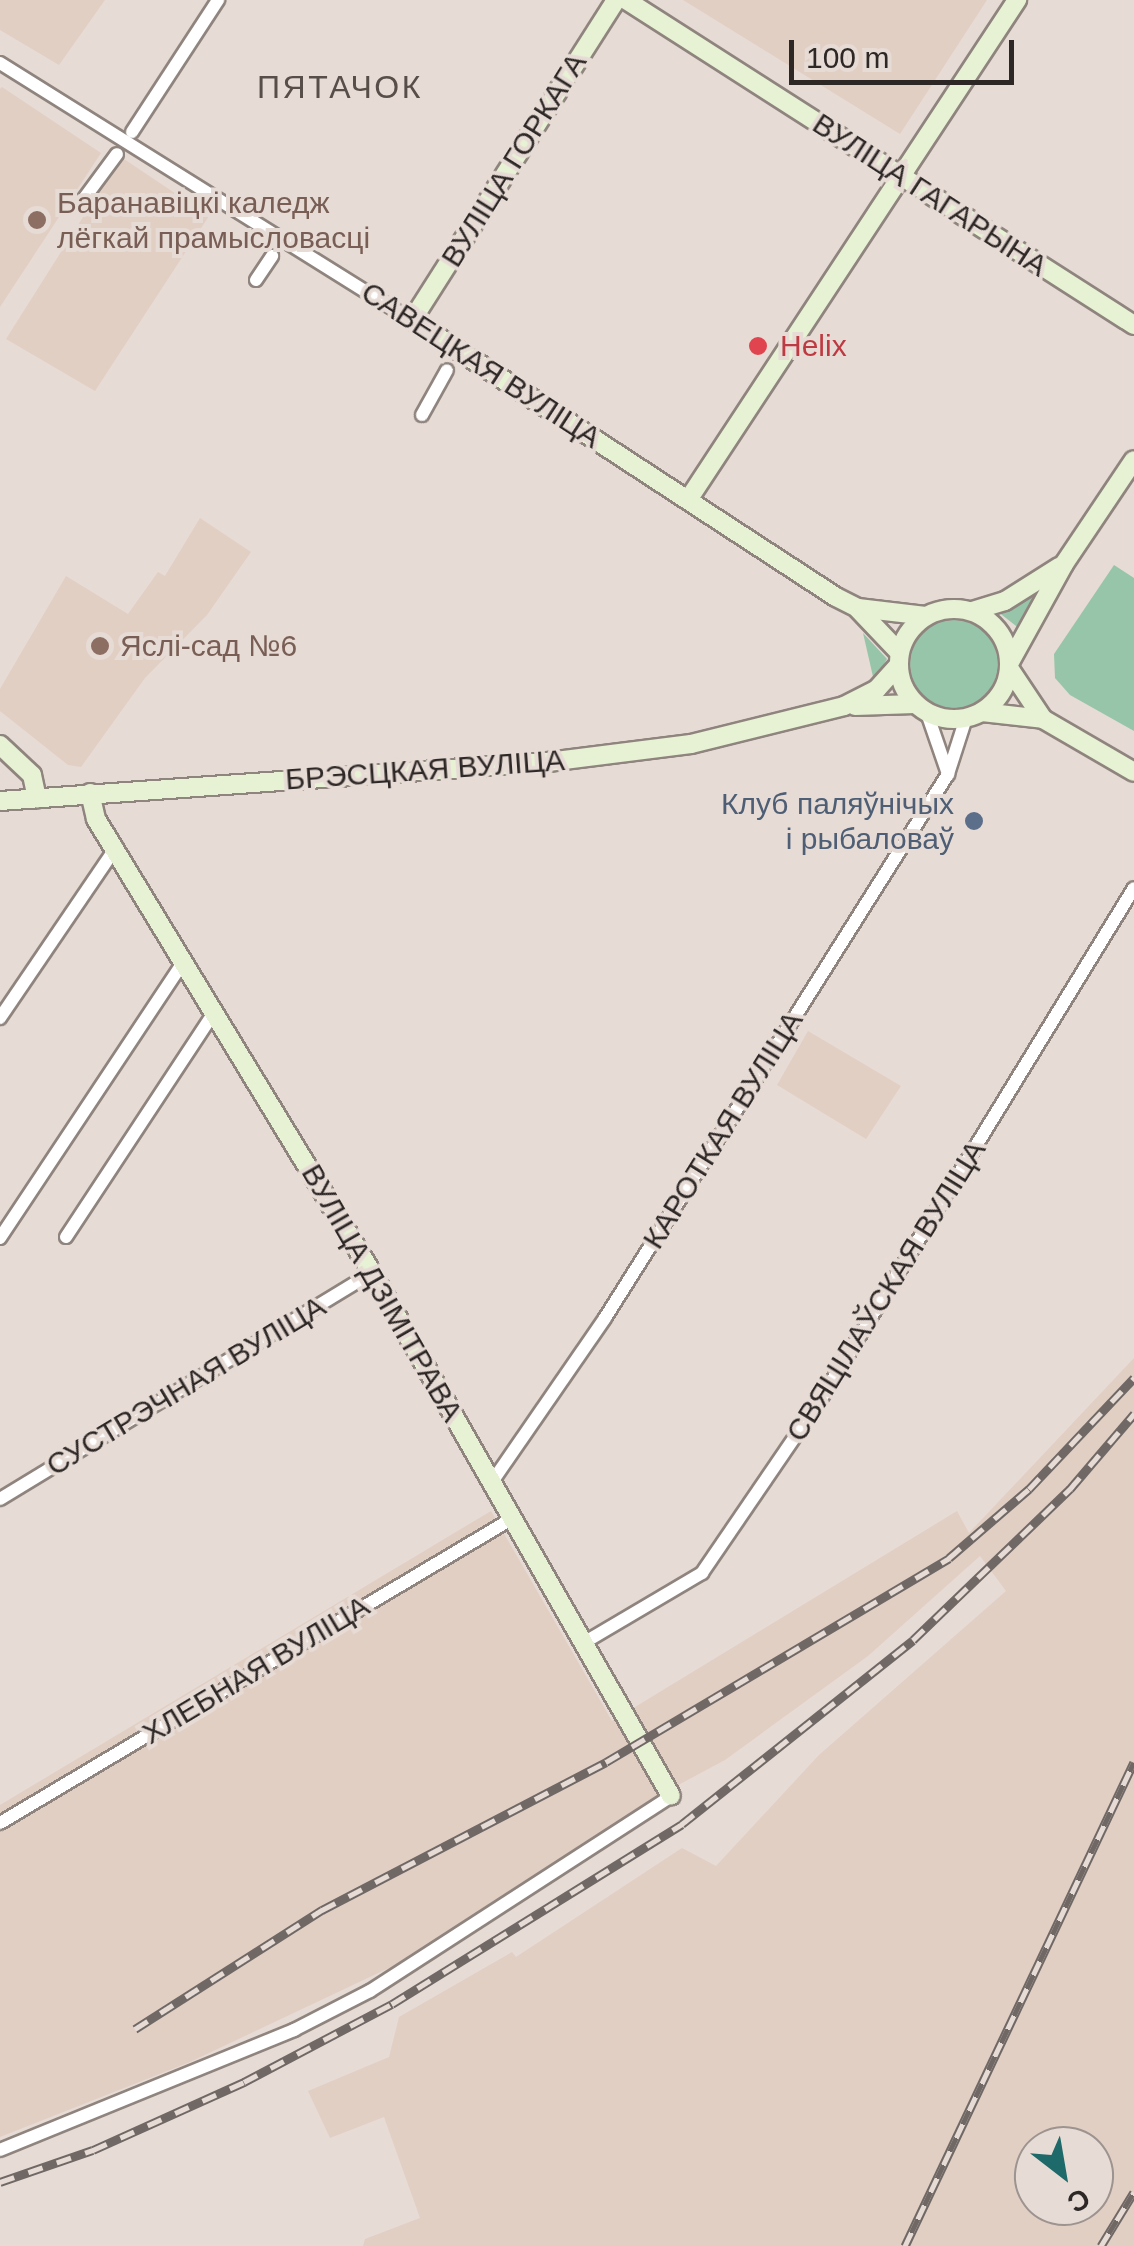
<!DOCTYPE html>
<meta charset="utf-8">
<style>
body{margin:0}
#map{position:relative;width:1134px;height:2246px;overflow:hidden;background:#e7dbd5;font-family:Helvetica,sans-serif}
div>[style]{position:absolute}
.built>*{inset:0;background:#e1cfc4}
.green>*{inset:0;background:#97c5a9}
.round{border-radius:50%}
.roads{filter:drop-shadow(2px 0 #8f847e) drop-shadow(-2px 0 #8f847e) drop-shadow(0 2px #8f847e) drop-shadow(0 -2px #8f847e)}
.street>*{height:12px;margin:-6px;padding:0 6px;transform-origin:6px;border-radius:6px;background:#fff}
.secondary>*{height:18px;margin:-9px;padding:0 9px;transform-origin:9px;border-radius:9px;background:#e7f2d5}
.secondary>.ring{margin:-9px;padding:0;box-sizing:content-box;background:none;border:18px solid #e7f2d5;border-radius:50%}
.rail>*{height:9px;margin-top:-4.5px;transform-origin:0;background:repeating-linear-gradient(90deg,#e7dbd5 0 15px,#706865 0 30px);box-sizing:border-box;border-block:2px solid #706865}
.dots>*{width:28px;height:28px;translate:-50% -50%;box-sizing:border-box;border:5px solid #e7dbd5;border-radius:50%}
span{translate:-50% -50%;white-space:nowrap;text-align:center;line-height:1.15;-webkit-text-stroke:8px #e7dbd5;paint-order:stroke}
.street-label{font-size:30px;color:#2d2826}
.education-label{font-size:30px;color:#785e54}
.left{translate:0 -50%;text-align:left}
.health-label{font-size:30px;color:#be3a42}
.service-label{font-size:30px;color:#4e5e75}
.right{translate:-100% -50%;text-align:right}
.neighbourhood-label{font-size:32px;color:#584e49;letter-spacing:2.5px}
.north{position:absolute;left:1014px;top:2126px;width:100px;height:100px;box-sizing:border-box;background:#e7dbd5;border:2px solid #9d938f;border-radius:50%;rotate:149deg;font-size:28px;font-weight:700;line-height:40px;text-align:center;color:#2d2826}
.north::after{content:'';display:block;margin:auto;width:35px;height:45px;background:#1e6a6a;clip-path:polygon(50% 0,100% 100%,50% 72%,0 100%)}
.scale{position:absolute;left:789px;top:40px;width:225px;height:45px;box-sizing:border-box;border:5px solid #2d2826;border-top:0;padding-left:12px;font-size:30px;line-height:35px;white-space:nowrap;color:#2d2826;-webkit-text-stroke:8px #e7dbd5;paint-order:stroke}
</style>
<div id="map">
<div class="built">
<i style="clip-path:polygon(0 0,105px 0,59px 65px,0 30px)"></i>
<i style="clip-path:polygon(683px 0,987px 0,900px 134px)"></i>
<i style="clip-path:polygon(2px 87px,101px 153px,0 307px,0 89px)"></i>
<i style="clip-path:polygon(121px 157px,209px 216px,95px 391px,6px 339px)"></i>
<i style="clip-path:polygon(200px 518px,251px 552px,207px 615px,145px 678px,81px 767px,68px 765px,0 711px,0 689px,66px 576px,128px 614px,158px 572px,165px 576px)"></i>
<i style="clip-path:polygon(808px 1031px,901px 1086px,866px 1139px,777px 1085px)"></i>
<i style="clip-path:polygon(evenodd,1134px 1358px,1134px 2246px,363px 2246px,365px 2239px,420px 2218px,384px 2117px,330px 2138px,308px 2091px,389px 2057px,399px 2017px,512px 1952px,516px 1957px,682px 1848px,716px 1866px,819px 1755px,1006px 1591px,980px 1556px,868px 1656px,725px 1760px,654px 1798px,410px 1958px,190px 2062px,0 2137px,0 1805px,491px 1511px,612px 1721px,957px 1511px,969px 1533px,1134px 1358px,1034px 2146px,1094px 2146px,1094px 2206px,1034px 2206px,1034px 2146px)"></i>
</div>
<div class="green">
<i style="clip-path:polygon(1114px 565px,1134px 578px,1134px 731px,1070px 695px,1055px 678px,1054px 654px)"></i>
<i style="clip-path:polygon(1046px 587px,1020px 629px,997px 611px,1023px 599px)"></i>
<i class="round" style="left:910px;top:620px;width:88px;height:88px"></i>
<i style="clip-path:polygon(863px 633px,887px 659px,874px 681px)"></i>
</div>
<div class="roads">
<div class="street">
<i style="left:0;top:63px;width:486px;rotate:32deg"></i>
<i style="left:132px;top:132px;width:158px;rotate:-56.9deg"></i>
<i style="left:83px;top:200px;width:57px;rotate:-53.5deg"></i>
<i style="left:256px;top:280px;width:29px;rotate:-56deg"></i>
<i style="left:422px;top:415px;width:51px;rotate:-60.9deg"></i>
<i style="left:927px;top:713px;width:65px;rotate:71deg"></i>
<i style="left:0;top:1018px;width:207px;rotate:-55.8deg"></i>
<i style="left:66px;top:1237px;width:271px;rotate:-56.6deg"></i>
<i style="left:0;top:1238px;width:334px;rotate:-56.4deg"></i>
<i style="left:492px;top:1482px;width:199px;rotate:-55.4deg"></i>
<i style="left:605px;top:1318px;width:643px;rotate:-57.77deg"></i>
<i style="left:948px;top:774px;width:59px;rotate:-72.2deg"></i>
<i style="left:0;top:1499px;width:435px;rotate:-31.3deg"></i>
<i style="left:585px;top:1642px;width:136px;rotate:-30.5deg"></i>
<i style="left:702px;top:1573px;width:217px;rotate:-55.7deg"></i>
<i style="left:824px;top:1394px;width:593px;rotate:-58.51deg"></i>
<i style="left:0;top:1823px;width:597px;rotate:-30.73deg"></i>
<i style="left:0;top:2150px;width:318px;rotate:-22.2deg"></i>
<i style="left:294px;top:2030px;width:85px;rotate:-27.2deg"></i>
<i style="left:370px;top:1991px;width:359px;rotate:-32.9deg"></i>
</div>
<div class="secondary">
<i style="left:616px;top:0;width:379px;rotate:122.5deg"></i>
<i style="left:412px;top:320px;width:506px;rotate:33.16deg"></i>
<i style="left:836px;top:597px;width:25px;rotate:27deg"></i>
<i style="left:858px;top:608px;width:68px;rotate:6.7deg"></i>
<i style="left:626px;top:0;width:603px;rotate:32.61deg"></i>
<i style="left:688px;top:500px;width:599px;rotate:-56.66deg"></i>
<i class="ring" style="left:899px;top:609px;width:92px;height:92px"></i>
<i style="left:858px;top:609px;width:59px;rotate:46.4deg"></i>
<i style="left:972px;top:611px;width:34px;rotate:-17deg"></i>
<i style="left:1005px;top:601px;width:64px;rotate:-32.2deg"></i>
<i style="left:1010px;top:662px;width:112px;rotate:-61.1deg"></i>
<i style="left:1064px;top:564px;width:125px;rotate:-56.1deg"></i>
<i style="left:1009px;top:668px;width:61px;rotate:56.3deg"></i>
<i style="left:855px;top:706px;width:60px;rotate:-1.9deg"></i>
<i style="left:982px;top:712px;width:61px;rotate:6.5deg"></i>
<i style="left:1043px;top:719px;width:105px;rotate:30.2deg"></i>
<i style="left:0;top:745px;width:44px;rotate:43.2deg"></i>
<i style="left:32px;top:775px;width:24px;rotate:78deg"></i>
<i style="left:90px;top:793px;width:27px;rotate:77deg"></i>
<i style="left:96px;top:819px;width:531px;rotate:58.7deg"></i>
<i style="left:372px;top:1273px;width:602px;rotate:60.24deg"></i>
<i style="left:0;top:801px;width:549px;rotate:-4.07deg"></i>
<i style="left:548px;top:762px;width:144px;rotate:-7.2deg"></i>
<i style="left:691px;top:744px;width:158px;rotate:-13.9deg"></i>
<i style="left:844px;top:706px;width:37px;rotate:-27deg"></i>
<i style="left:877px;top:689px;width:31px;rotate:-48deg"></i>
</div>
</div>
<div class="rail">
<i style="left:135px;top:2029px;width:222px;rotate:-32.5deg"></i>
<i style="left:322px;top:1910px;width:320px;rotate:-27.5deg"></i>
<i style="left:606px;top:1762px;width:399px;rotate:-30.7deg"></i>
<i style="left:949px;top:1558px;width:106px;rotate:-40.8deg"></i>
<i style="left:1029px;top:1489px;width:153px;rotate:-46.6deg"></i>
<i style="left:0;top:2182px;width:98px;rotate:-19deg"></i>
<i style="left:93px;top:2150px;width:166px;rotate:-24.2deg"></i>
<i style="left:244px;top:2082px;width:167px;rotate:-27.8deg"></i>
<i style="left:392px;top:2004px;width:341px;rotate:-31.8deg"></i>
<i style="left:682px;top:1824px;width:295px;rotate:-38.5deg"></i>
<i style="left:913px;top:1640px;width:218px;rotate:-43.9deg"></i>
<i style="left:1070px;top:1489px;width:99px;rotate:-49.5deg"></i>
<i style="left:905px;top:2246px;width:535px;rotate:-64.68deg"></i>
<i style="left:1101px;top:2246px;width:63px;rotate:-58.6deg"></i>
</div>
<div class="dots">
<i style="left:37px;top:220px;background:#8d6e63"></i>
<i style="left:758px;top:346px;background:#e0444e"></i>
<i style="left:100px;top:646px;background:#8d6e63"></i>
<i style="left:974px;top:821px;background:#5c6f8a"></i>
</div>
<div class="street-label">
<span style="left:514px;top:160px;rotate:-58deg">ВУЛІЦА ГОРКАГА</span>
<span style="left:930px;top:195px;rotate:33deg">ВУЛІЦА ГАГАРЫНА</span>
<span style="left:481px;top:365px;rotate:33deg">САВЕЦКАЯ ВУЛІЦА</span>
<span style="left:425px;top:770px;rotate:-4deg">БРЭСЦКАЯ ВУЛІЦА</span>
<span style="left:723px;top:1130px;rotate:-58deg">КАРОТКАЯ ВУЛІЦА</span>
<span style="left:886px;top:1291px;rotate:-58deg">СВЯЦІЛАЎСКАЯ ВУЛІЦА</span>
<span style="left:382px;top:1293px;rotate:60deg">ВУЛІЦА ДЗІМІТРАВА</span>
<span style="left:186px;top:1386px;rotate:-31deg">СУСТРЭЧНАЯ ВУЛІЦА</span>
<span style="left:256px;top:1670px;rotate:-31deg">ХЛЕБНАЯ ВУЛІЦА</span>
</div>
<div class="education-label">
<span class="left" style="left:57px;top:220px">Баранавіцкі каледж<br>лёгкай прамысловасці</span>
<span class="left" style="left:120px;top:646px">Яслі-сад №6</span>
</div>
<div class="health-label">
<span class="left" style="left:780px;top:346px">Helix</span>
</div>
<div class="service-label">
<span class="right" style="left:954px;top:821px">Клуб паляўнічых<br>і рыбаловаў</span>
</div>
<div class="neighbourhood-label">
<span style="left:340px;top:87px">ПЯТАЧОК</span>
</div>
<div class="north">С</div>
<div class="scale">100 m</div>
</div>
